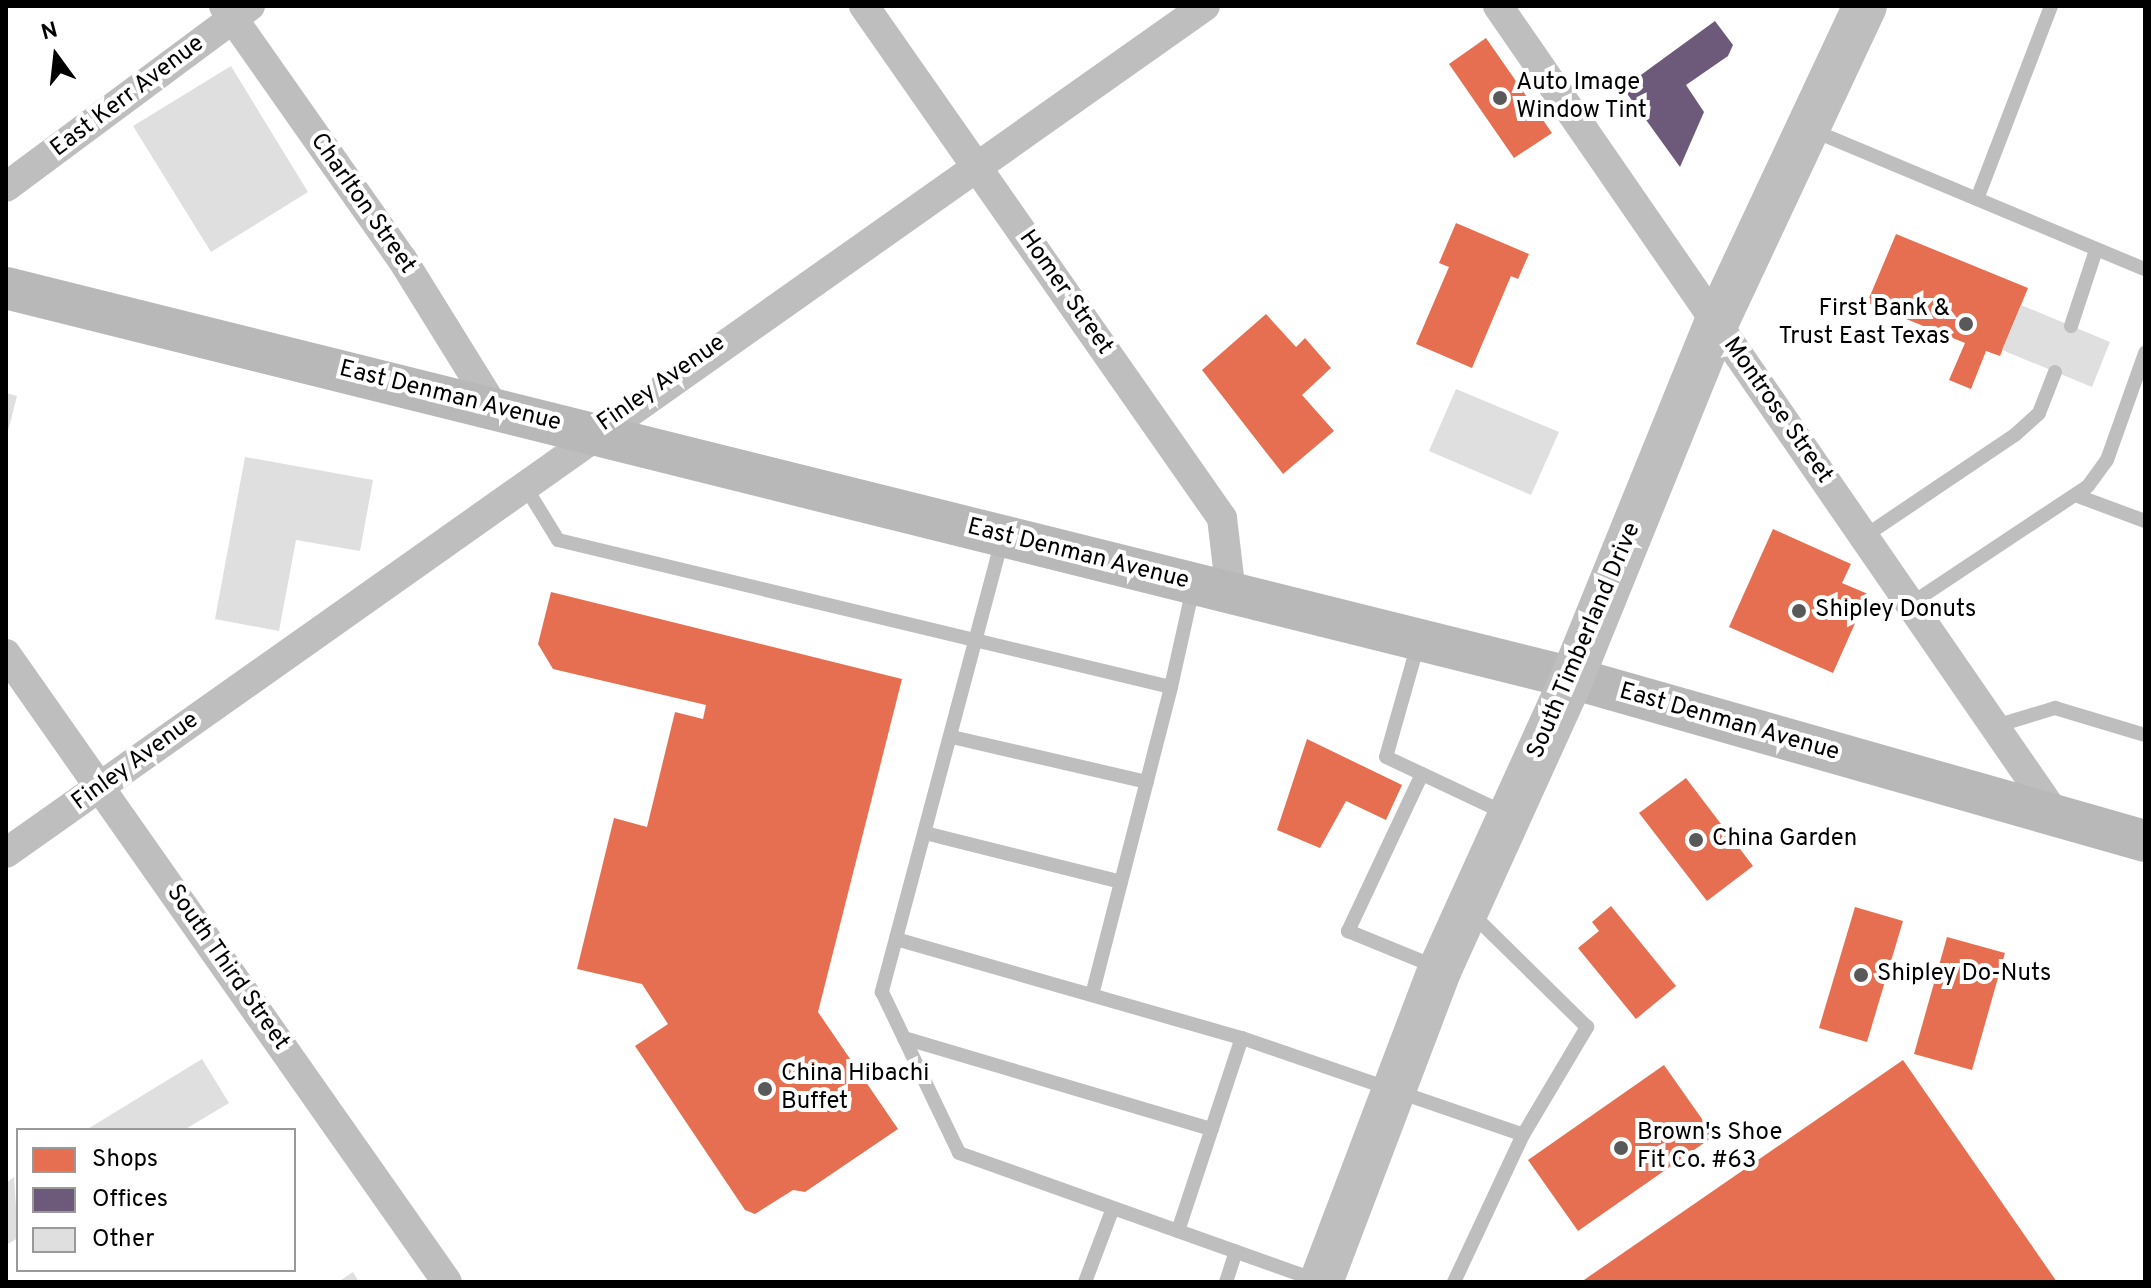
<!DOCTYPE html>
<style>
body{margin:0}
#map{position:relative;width:2151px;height:1288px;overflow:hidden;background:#fff;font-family:Overpass,sans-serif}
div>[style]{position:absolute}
.shops>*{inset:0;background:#e76f51}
.offices>*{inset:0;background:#6d597a}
.building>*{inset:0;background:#dfdfdf}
.service>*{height:14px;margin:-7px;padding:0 7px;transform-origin:7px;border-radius:7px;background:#bebebe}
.minor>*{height:30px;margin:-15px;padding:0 15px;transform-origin:15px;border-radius:15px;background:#bebebe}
.secondary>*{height:42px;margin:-21px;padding:0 21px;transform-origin:21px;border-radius:21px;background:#b8b8b8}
.primary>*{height:44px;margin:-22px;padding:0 22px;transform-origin:22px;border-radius:22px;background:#bebebe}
.dots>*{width:22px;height:22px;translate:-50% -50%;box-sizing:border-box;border:4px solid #fff;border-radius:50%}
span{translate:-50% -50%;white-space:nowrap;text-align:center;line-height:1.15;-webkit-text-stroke:8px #fff;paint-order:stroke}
.poi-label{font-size:24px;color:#000}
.left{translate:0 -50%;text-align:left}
.right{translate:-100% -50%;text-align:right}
.street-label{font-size:24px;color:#000}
.frame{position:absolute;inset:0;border:8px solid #000;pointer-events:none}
.legend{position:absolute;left:16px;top:1128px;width:280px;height:144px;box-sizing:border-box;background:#fff;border:2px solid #999;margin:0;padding:10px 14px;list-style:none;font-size:24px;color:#000}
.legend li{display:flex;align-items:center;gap:16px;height:40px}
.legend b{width:40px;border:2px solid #999}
.north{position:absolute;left:16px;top:16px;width:80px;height:80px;-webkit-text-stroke:6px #fff;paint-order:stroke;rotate:345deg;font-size:22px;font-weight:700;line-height:32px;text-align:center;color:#000}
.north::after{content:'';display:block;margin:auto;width:28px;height:36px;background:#000;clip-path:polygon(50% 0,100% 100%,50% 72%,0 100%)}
</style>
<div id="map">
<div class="shops">
<i style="clip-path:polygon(1486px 38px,1552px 133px,1514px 158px,1449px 64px)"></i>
<i style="clip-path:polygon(1456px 223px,1529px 254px,1518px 279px,1511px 276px,1472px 368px,1416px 344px,1449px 267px,1439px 263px)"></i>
<i style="clip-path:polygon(1896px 234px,2028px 288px,2000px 356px,1986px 351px,1971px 389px,1949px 380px,1965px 343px,1867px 303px)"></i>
<i style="clip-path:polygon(1266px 314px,1296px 347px,1305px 338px,1331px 368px,1302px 395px,1334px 431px,1283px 474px,1202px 370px)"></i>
<i style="clip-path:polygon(1773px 529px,1851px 564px,1842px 583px,1868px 594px,1833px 673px,1729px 627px)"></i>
<i style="clip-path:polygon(551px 592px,902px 679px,818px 1012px,898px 1129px,805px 1192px,793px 1190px,755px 1214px,745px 1210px,635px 1046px,668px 1024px,642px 984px,577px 969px,614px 818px,647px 827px,675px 712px,703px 719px,706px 705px,553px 669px,538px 644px)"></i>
<i style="clip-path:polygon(1307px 739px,1402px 785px,1386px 820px,1346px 801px,1320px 848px,1277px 830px)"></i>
<i style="clip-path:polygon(1686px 778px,1753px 866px,1707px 901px,1639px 813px)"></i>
<i style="clip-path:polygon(1611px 906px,1676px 986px,1636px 1019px,1578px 948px,1599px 931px,1592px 922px)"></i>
<i style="clip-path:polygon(1855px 907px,1903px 921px,1867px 1042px,1819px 1028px)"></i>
<i style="clip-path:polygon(1947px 937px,2005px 953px,1972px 1070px,1914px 1054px)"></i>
<i style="clip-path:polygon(1903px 1060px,2057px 1282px,1581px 1282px)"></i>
<i style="clip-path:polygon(1664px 1065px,1714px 1136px,1578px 1231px,1528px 1160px)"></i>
</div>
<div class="offices">
<i style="clip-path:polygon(1715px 21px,1733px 45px,1728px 56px,1686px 85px,1704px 112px,1680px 167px,1623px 88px)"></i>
</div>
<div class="building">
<i style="clip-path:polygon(231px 66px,308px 192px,211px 252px,133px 126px)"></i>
<i style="clip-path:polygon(2021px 305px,2110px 342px,2092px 387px,2002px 350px)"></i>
<i style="clip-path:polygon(1456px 389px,1559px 432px,1531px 495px,1429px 451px)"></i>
<i style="clip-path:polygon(6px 393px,17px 396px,7px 435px,6px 435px)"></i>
<i style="clip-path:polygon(245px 457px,373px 480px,360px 551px,296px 540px,279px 631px,215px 619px)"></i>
<i style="clip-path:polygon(202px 1059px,229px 1103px,184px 1130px,86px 1130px)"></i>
<i style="clip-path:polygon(14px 1177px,18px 1238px,6px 1245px,6px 1183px)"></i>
<i style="clip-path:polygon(353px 1272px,359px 1282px,338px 1282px)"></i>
</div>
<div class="service">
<i style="left:1812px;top:130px;width:361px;rotate:22.7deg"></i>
<i style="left:1977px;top:199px;width:207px;rotate:-69deg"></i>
<i style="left:2071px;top:326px;width:80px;rotate:-71.8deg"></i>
<i style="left:523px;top:483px;width:67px;rotate:58.4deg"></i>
<i style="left:558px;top:540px;width:630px;rotate:13.49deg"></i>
<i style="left:1171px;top:687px;width:101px;rotate:-77.5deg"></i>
<i style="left:2075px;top:495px;width:75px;rotate:20.4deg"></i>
<i style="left:1865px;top:536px;width:182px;rotate:-34deg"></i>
<i style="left:2016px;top:434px;width:31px;rotate:-42deg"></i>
<i style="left:2039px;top:413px;width:44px;rotate:-68.7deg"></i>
<i style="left:1002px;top:540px;width:468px;rotate:104.9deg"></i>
<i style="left:882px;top:992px;width:178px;rotate:64.4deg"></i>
<i style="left:959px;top:1153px;width:381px;rotate:19.6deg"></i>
<i style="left:1912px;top:603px;width:211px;rotate:-33.6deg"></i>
<i style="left:2088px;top:486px;width:32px;rotate:-54deg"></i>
<i style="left:2107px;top:460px;width:114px;rotate:-70.4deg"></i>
<i style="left:1418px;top:644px;width:117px;rotate:105.8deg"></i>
<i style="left:1386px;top:757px;width:134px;rotate:25.2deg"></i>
<i style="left:1999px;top:725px;width:59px;rotate:-16.9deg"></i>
<i style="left:2055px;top:708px;width:94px;rotate:16.7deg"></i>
<i style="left:952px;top:737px;width:200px;rotate:13deg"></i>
<i style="left:1422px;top:774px;width:174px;rotate:115.2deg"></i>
<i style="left:1348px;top:931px;width:95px;rotate:22.2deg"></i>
<i style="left:925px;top:833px;width:202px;rotate:14deg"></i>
<i style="left:896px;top:939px;width:360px;rotate:16deg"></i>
<i style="left:1242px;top:1038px;width:297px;rotate:19deg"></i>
<i style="left:1092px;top:995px;width:318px;rotate:-75.6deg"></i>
<i style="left:904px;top:1038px;width:321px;rotate:16.5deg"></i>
<i style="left:1178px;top:1231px;width:203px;rotate:-71.7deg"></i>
<i style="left:1085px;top:1282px;width:79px;rotate:-69.3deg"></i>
<i style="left:1226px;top:1282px;width:32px;rotate:-72deg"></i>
<i style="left:1454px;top:1282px;width:162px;rotate:-64.9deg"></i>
<i style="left:1523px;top:1135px;width:126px;rotate:-59.3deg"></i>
<i style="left:1587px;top:1027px;width:164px;rotate:-135.5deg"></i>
</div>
<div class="minor">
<i style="left:224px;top:6px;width:309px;rotate:54.9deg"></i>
<i style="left:402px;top:259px;width:173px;rotate:58.2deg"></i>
<i style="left:864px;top:6px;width:625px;rotate:55.04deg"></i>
<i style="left:1222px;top:518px;width:76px;rotate:83.2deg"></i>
<i style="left:1498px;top:6px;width:985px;rotate:55.42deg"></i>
<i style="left:6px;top:187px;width:304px;rotate:-36.6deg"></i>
<i style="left:6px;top:654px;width:767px;rotate:54.92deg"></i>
<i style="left:6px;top:853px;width:1468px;rotate:-35.24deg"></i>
</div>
<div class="secondary">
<i style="left:6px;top:288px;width:1614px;rotate:13.98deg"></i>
<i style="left:1572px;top:678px;width:596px;rotate:15.88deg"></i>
</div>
<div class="primary">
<i style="left:1321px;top:1282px;width:335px;rotate:-69.2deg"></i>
<i style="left:1440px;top:969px;width:320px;rotate:-65.6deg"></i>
<i style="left:1572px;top:678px;width:382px;rotate:-67.9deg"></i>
<i style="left:1716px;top:324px;width:351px;rotate:-64.9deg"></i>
</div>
<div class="dots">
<i style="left:1500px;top:98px;background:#595959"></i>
<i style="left:1966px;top:324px;background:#595959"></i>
<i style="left:1799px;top:611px;background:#595959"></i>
<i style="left:1696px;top:840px;background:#595959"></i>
<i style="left:1861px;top:975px;background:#595959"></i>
<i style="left:765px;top:1089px;background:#595959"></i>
<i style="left:1621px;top:1148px;background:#595959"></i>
</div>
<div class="poi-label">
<span class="left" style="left:1516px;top:98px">Auto Image<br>Window Tint</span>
<span class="right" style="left:1950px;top:324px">First Bank &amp;<br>Trust East Texas</span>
<span class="left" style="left:1815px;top:611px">Shipley Donuts</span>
<span class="left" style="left:1712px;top:840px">China Garden</span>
<span class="left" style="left:1877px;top:975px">Shipley Do-Nuts</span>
<span class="left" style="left:781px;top:1089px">China Hibachi<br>Buffet</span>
<span class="left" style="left:1637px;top:1148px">Brown's Shoe<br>Fit Co. #63</span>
</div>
<div class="street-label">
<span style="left:128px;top:97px;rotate:-37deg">East Kerr Avenue</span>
<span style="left:362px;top:204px;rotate:55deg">Charlton Street</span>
<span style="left:1065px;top:293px;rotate:55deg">Homer Street</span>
<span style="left:662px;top:384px;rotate:-35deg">Finley Avenue</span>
<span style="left:450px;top:397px;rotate:14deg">East Denman Avenue</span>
<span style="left:1777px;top:411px;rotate:55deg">Montrose Street</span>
<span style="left:1078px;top:555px;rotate:14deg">East Denman Avenue</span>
<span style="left:1585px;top:641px;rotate:-67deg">South Timberland Drive</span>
<span style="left:1729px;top:723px;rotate:16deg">East Denman Avenue</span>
<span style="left:136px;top:762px;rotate:-36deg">Finley Avenue</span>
<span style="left:227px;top:968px;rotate:55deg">South Third Street</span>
</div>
<div class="frame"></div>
<ul class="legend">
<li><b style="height:22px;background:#e76f51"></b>Shops</li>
<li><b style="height:22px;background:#6d597a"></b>Offices</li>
<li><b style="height:22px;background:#dfdfdf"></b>Other</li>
</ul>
<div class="north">N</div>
</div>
